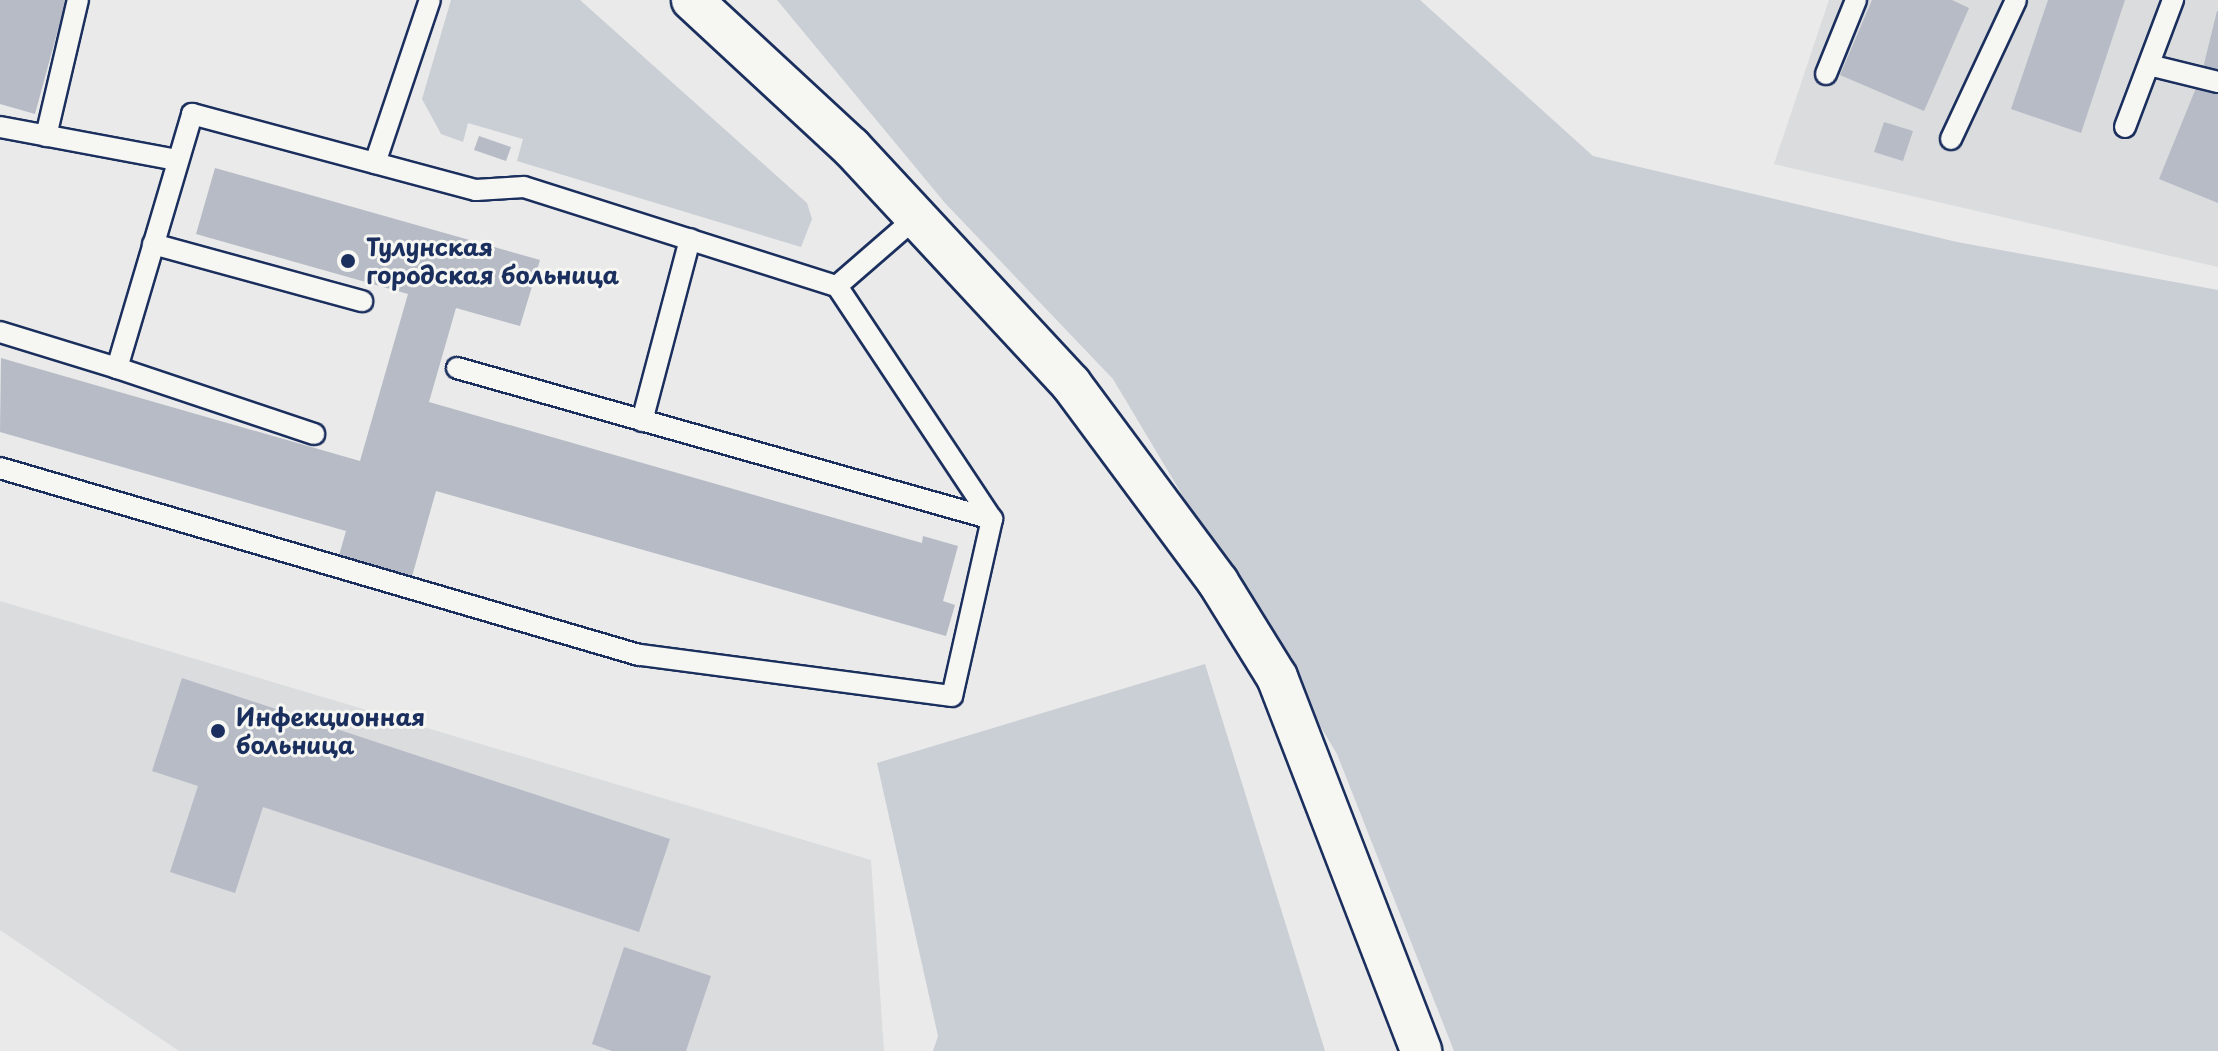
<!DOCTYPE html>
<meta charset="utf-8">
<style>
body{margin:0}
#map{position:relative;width:2218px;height:1051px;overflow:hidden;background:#e9eae9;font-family:"Playpen Sans",sans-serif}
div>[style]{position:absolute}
.built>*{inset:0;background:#dadcde}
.green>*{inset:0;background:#caced5}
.building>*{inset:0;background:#b6bbc6}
.roads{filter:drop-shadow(2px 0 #1b2f5e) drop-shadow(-2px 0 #1b2f5e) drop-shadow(0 2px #1b2f5e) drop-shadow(0 -2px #1b2f5e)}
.service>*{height:20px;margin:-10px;padding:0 10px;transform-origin:10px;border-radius:10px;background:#f6f6f2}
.minor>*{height:40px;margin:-20px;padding:0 20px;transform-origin:20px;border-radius:20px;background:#f6f6f2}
.dots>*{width:22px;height:22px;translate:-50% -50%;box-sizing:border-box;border:4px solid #f6f6f2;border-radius:50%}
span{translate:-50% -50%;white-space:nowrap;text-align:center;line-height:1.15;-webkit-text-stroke:6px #f6f6f2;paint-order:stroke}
.poi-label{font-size:24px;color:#1b2f5e;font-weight:700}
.left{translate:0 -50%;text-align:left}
</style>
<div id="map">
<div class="built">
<i style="clip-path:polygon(1829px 0,2218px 0,2218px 267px,1774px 164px)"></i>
<i style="clip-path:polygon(0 601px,871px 860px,884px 1051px,179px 1051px,0 930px)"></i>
</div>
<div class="green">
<i style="clip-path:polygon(451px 0,580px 0,807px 203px,812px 219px,801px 247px,517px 161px,523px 139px,468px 123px,463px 142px,441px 134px,422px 99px)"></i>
<i style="clip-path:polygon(777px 0,1420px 0,1593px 156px,1957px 242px,2218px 290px,2218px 1051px,1454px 1051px,1337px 754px,1113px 379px,945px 203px)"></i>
<i style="clip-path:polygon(1205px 664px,1325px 1051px,933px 1051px,938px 1036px,877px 763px)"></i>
</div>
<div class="building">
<i style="clip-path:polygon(0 0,66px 0,35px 114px,0 104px)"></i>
<i style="clip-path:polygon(1872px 0,1952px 0,1969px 8px,1924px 111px,1840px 75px)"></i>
<i style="clip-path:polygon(2048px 0,2125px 0,2081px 133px,2011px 109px)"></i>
<i style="clip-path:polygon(2217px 11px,2218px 11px,2218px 71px,2203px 68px)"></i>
<i style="clip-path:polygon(2198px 83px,2218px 92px,2218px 203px,2159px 179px)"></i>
<i style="clip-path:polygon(1884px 122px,1913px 131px,1903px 161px,1874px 152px)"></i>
<i style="clip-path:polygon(479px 136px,511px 147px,506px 161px,474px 150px)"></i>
<i style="clip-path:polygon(215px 168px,540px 260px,520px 326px,456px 308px,429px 402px,922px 543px,923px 536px,958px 546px,943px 601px,955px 605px,946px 636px,436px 491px,411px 580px,338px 559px,346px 531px,0 432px,1px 358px,360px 461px,408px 294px,196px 234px)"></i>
<i style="clip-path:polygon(182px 678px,670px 839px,639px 932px,263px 807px,235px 893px,170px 872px,198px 786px,152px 771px)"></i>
<i style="clip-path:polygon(624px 947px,711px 976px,686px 1051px,612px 1051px,592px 1044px)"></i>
</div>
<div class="roads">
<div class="service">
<i style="left:2149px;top:65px;width:71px;rotate:13.8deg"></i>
<i style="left:1826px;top:74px;width:80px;rotate:-67.9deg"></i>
<i style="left:0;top:127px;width:180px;rotate:10.6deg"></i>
<i style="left:2125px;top:127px;width:136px;rotate:-69.3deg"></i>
<i style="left:46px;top:136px;width:140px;rotate:-76.8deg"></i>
<i style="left:1951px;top:139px;width:153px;rotate:-64.9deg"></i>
<i style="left:375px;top:163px;width:172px;rotate:-71.4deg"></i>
<i style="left:153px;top:244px;width:217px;rotate:15.3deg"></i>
<i style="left:837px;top:286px;width:101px;rotate:-41deg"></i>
<i style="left:0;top:332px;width:122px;rotate:17.1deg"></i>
<i style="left:117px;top:368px;width:265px;rotate:-73.5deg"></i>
<i style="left:192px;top:114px;width:294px;rotate:15deg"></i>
<i style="left:476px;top:190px;width:48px;rotate:-3.6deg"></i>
<i style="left:524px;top:187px;width:328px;rotate:17.6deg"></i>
<i style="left:837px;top:286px;width:280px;rotate:56.4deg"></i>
<i style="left:992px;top:519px;width:181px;rotate:102.7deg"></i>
<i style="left:952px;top:696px;width:316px;rotate:-172.5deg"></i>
<i style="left:639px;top:655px;width:666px;rotate:-163.69deg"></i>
<i style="left:117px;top:368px;width:208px;rotate:18.5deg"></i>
<i style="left:457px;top:368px;width:556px;rotate:15.76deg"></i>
<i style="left:642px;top:421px;width:188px;rotate:-75.2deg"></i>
</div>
<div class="minor">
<i style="left:692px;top:0;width:217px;rotate:42.8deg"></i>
<i style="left:851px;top:147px;width:323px;rotate:47.1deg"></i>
<i style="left:1071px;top:384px;width:247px;rotate:53.4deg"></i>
<i style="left:1218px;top:582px;width:112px;rotate:58.2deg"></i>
<i style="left:1277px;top:677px;width:401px;rotate:68.9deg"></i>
</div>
</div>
<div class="dots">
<i style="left:348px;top:261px;background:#1b2f5e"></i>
<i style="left:218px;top:731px;background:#1b2f5e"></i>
</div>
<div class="poi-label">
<span class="left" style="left:366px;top:261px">Тулунская<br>городская больница</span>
<span class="left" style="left:236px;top:731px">Инфекционная<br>больница</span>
</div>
</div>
